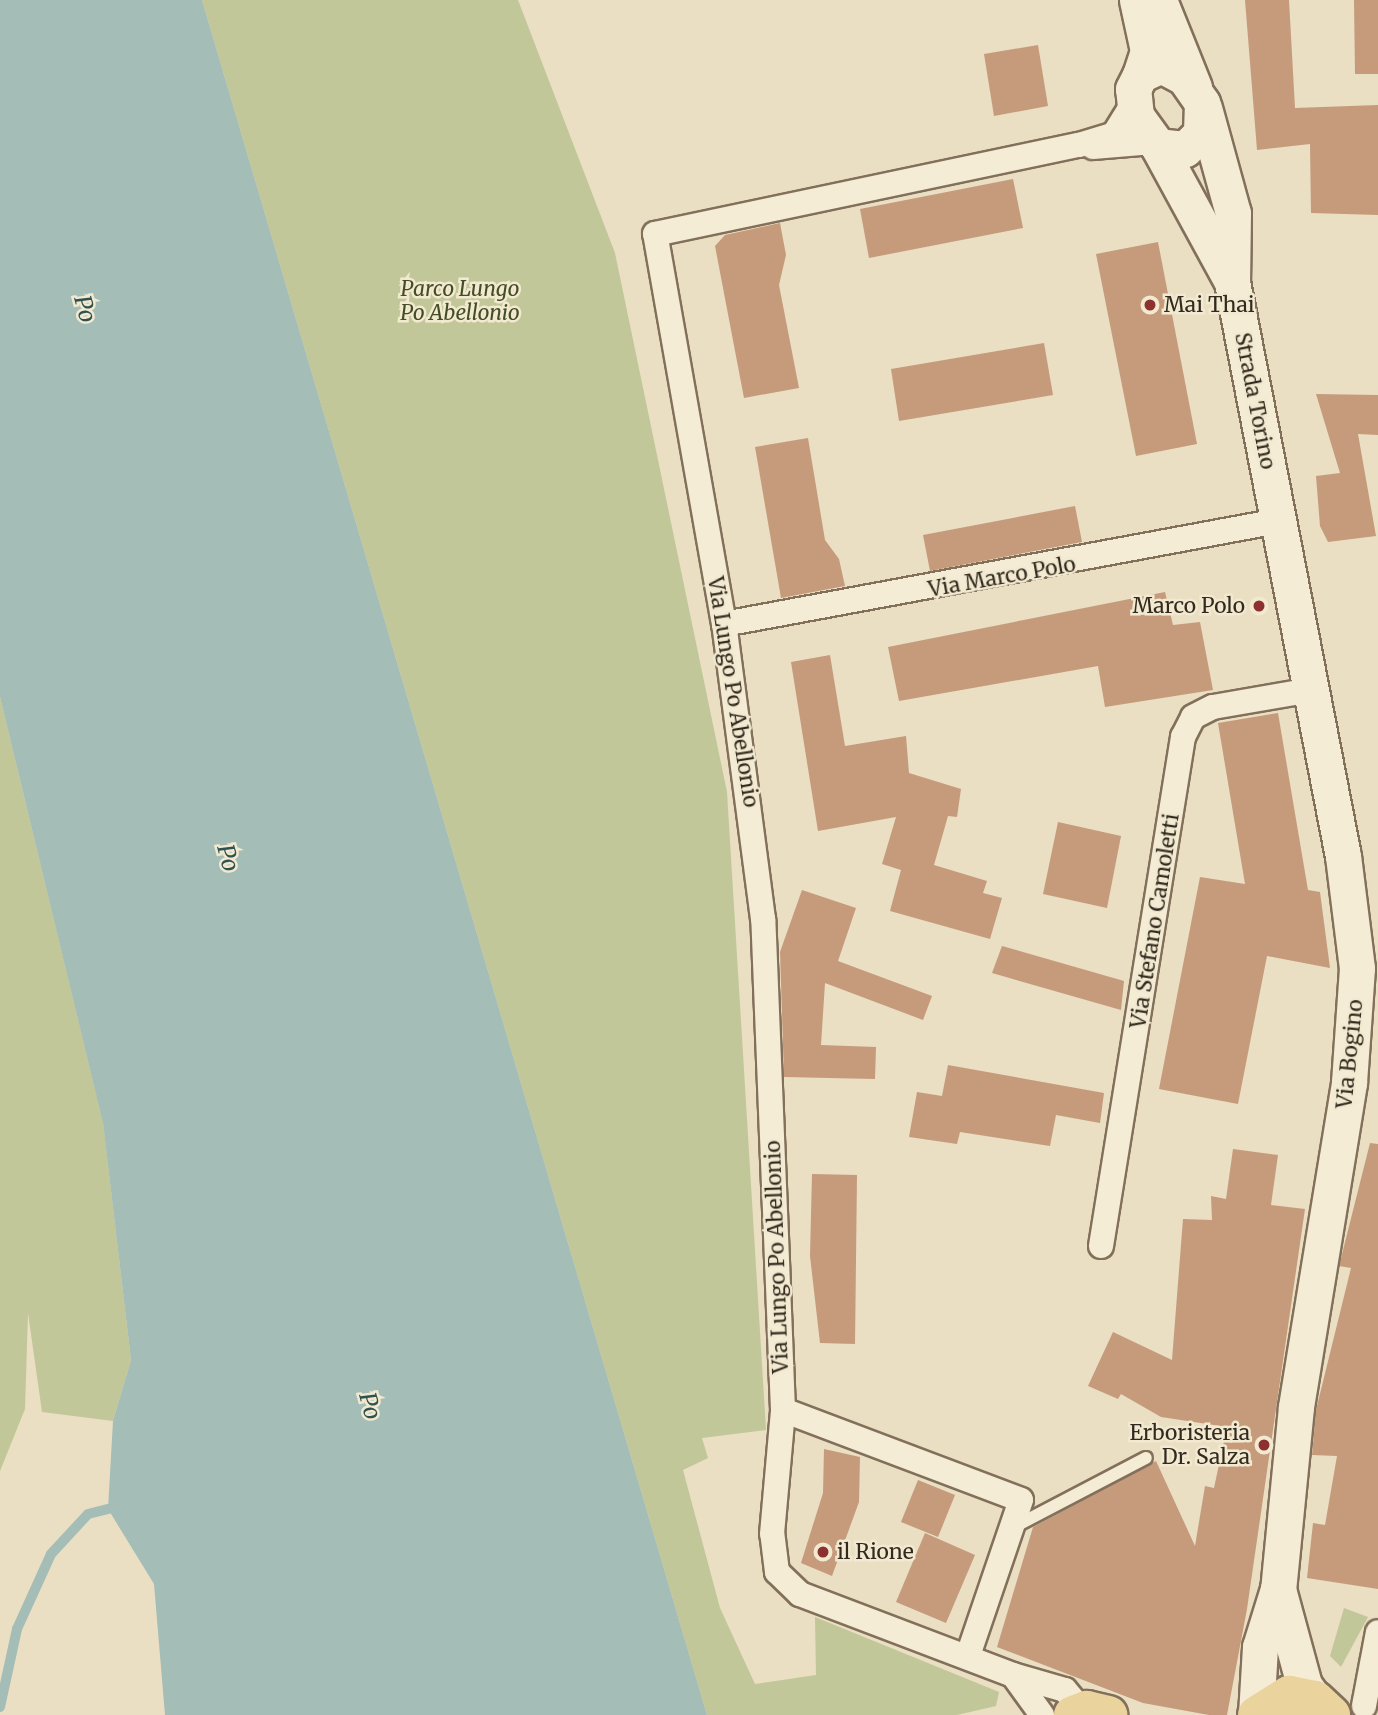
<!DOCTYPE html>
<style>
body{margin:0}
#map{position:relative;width:1378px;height:1715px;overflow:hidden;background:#eadec3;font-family:Merriweather,serif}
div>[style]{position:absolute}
.green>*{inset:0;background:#c1c798}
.water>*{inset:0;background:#a4bdb6}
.stream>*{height:10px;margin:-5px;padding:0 5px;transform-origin:5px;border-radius:5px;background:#a4bdb6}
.building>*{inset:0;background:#c59b7c}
.roads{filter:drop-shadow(2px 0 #82705b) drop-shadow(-2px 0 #82705b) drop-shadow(0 2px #82705b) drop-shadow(0 -2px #82705b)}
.lane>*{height:12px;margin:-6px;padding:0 6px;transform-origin:6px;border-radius:6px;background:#f5ecd5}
.street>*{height:24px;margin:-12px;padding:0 12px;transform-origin:12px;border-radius:12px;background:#f5ecd5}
.secondary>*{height:35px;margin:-17.5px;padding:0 17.5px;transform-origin:17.5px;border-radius:17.5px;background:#f5ecd5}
.primary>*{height:38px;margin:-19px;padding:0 19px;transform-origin:19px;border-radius:19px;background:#ead39d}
.dots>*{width:19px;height:19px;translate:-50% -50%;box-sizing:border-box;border:4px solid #f2e9d1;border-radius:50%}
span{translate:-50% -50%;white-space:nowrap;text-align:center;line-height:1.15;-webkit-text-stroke:5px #f2e9d1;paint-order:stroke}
.park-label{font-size:21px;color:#444e26;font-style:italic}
.poi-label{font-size:21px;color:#33291e}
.left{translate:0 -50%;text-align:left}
.right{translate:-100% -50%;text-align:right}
.street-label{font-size:21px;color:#33291e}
.water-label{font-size:23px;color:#2f5250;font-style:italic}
</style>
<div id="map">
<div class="green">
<i style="clip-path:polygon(202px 0,518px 0,615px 253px,727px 792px,766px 1430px,702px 1438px,708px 1458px,683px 1470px,720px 1608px,755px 1684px,816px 1675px,815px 1617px,999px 1692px,996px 1706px,957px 1715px,707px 1715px)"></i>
<i style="clip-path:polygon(0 697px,103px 1122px,131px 1360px,113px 1421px,42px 1412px,28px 1313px,25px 1409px,0 1471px)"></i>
<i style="clip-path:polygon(1344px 1608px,1368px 1617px,1341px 1667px,1330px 1656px)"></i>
</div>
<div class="water">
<i style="clip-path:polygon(0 0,202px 0,707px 1715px,165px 1715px,154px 1584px,108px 1509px,113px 1421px,131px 1360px,103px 1123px,0 697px)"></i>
</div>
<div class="stream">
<i style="left:0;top:1707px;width:80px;rotate:-77.7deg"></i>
<i style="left:17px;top:1629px;width:82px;rotate:-65.6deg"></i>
<i style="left:51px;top:1554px;width:54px;rotate:-47.2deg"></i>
<i style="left:88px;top:1514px;width:21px;rotate:-14deg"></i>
</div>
<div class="building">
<i style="clip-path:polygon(1245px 0,1289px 0,1295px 108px,1378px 105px,1378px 215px,1311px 213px,1310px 144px,1257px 150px)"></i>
<i style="clip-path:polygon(1354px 0,1378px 0,1378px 74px,1355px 74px)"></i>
<i style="clip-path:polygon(1038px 45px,1048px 106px,994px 116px,984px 54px)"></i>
<i style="clip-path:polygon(1013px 179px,1023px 228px,869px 258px,860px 209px)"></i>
<i style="clip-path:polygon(780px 223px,786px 255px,779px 285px,799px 388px,744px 398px,715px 246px,725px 235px)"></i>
<i style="clip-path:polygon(1158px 242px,1197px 444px,1136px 456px,1096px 254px)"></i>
<i style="clip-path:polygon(1044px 343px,1053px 395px,899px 421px,891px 369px)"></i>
<i style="clip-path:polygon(1316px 394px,1378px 395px,1378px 435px,1358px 434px,1376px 536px,1328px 542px,1320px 526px,1316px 476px,1340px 473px)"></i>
<i style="clip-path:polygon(808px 438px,825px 540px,839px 559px,845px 586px,781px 598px,755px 447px)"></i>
<i style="clip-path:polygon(1075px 506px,1082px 542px,930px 571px,923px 535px)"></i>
<i style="clip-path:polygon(1165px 592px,1173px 625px,1200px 622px,1213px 690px,1105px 707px,1098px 666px,899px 701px,888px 647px)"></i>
<i style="clip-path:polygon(830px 655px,845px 746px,906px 736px,909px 773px,961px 789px,957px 817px,948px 816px,934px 865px,987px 881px,983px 893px,1002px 898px,990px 939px,890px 911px,901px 870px,882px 864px,896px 817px,818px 831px,791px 662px)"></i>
<i style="clip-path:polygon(1278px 713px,1308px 890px,1320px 892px,1330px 968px,1267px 956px,1238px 1104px,1159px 1089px,1200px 877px,1245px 884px,1218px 723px)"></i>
<i style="clip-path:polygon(1058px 822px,1121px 836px,1107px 908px,1043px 894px)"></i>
<i style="clip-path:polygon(802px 890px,856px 908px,838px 961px,932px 996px,923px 1020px,825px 983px,821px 1045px,876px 1047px,875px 1079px,784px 1077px,780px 952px)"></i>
<i style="clip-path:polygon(1002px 946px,1124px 981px,1121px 1010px,992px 973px)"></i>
<i style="clip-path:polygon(948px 1065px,1104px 1093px,1100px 1123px,1056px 1115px,1050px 1146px,960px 1132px,957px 1144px,909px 1137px,917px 1092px,942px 1096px)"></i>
<i style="clip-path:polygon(1370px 1143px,1378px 1144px,1378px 1589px,1307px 1578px,1313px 1523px,1325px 1525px,1337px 1456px,1312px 1455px,1316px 1410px,1351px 1268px,1339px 1266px)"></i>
<i style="clip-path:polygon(1233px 1149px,1278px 1155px,1271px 1205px,1305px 1209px,1247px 1609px,1227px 1715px,1209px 1715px,1143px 1703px,997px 1647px,1033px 1527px,1156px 1461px,1195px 1546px,1205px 1486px,1214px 1488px,1227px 1427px,1161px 1417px,1121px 1394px,1118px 1399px,1088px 1386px,1113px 1332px,1172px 1360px,1183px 1219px,1212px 1220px,1211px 1196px,1226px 1199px)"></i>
<i style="clip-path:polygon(812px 1174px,857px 1175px,855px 1344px,820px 1343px,810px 1256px)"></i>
<i style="clip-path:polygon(824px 1449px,860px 1457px,859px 1502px,832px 1576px,801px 1563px,823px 1493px)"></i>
<i style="clip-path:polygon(918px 1480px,955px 1495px,938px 1537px,901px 1522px)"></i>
<i style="clip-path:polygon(925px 1533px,975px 1555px,946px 1623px,896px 1602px)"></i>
</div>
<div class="roads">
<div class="lane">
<i style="left:1012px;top:1528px;width:151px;rotate:-27.6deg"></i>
</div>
<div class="street">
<i style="left:1093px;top:147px;width:60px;rotate:-4.8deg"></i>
<i style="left:724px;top:624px;width:563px;rotate:-10.53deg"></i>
<i style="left:1101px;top:1246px;width:516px;rotate:-80.85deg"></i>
<i style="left:1183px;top:737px;width:22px;rotate:-63deg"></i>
<i style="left:1193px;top:717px;width:22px;rotate:-27deg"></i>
<i style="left:1213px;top:707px;width:99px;rotate:-9.8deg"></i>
<i style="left:783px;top:1410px;width:254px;rotate:20.7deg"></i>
<i style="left:1021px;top:1500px;width:165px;rotate:108.8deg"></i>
<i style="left:1013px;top:1675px;width:54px;rotate:16.1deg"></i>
<i style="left:1065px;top:1690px;width:26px;rotate:50deg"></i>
<i style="left:1364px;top:1706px;width:75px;rotate:-79.3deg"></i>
<i style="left:1042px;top:1715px;width:49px;rotate:-125.9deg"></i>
<i style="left:1013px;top:1675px;width:228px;rotate:-159.2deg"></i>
<i style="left:800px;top:1594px;width:32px;rotate:-136deg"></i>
<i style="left:777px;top:1572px;width:38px;rotate:-97deg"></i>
<i style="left:772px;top:1534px;width:124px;rotate:-84.9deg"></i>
<i style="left:783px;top:1410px;width:491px;rotate:-92.3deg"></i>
<i style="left:763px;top:919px;width:298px;rotate:-97.5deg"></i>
<i style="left:724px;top:624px;width:396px;rotate:-100deg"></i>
<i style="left:655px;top:234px;width:433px;rotate:-11.9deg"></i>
<i style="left:1079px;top:145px;width:37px;rotate:-17deg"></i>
<i style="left:1114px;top:134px;width:36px;rotate:-58deg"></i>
</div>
<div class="secondary">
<i style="left:1137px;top:0;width:52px;rotate:77.8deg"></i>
<i style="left:1148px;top:51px;width:25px;rotate:108deg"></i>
<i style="left:1159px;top:0;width:94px;rotate:68.1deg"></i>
<i style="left:1161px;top:65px;width:26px;rotate:28deg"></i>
<i style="left:1184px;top:77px;width:32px;rotate:55deg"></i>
<i style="left:1202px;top:103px;width:30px;rotate:92deg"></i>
<i style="left:1201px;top:133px;width:23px;rotate:135deg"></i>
<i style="left:1185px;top:149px;width:27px;rotate:-174deg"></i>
<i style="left:1158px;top:146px;width:37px;rotate:-126deg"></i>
<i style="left:1136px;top:116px;width:27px;rotate:-96deg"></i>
<i style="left:1133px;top:89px;width:16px;rotate:-63deg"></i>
<i style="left:1140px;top:75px;width:23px;rotate:-25deg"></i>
<i style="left:1204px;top:108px;width:109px;rotate:74.6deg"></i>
<i style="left:1233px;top:213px;width:69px;rotate:90.8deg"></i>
<i style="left:1158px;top:146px;width:155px;rotate:61.4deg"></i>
<i style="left:1232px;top:282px;width:585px;rotate:79.06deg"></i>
<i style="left:1343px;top:856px;width:113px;rotate:82.9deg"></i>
<i style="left:1357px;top:968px;width:115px;rotate:94deg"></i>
<i style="left:1349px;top:1083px;width:328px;rotate:99.3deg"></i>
<i style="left:1296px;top:1407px;width:183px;rotate:95.6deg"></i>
<i style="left:1278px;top:1589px;width:61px;rotate:107.2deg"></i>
<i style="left:1260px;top:1647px;width:68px;rotate:93.4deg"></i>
<i style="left:1278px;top:1589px;width:99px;rotate:74.8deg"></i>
<i style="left:1304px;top:1685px;width:19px;rotate:54deg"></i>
</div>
<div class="primary">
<i style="left:1073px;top:1715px;width:15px;rotate:-20deg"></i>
<i style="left:1087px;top:1710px;width:22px;rotate:13deg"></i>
<i style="left:1257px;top:1715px;width:38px;rotate:-32deg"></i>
<i style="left:1289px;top:1695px;width:26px;rotate:11deg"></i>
<i style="left:1315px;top:1700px;width:22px;rotate:43deg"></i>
</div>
</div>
<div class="dots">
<i style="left:1150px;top:305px;background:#8c3130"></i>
<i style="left:1259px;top:606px;background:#8c3130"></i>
<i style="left:1264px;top:1445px;background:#8c3130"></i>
<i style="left:823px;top:1552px;background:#8c3130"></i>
</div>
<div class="park-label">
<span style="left:460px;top:301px">Parco Lungo<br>Po Abellonio</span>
</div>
<div class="poi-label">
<span class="left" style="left:1164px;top:305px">Mai Thai</span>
<span class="right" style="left:1245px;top:606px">Marco Polo</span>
<span class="right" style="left:1250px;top:1445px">Erboristeria<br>Dr. Salza</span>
<span class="left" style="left:837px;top:1552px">il Rione</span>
</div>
<div class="street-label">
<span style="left:1255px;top:401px;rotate:79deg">Strada Torino</span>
<span style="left:1002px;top:577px;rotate:-10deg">Via Marco Polo</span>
<span style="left:733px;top:692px;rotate:81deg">Via Lungo Po Abellonio</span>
<span style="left:1155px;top:921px;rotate:-81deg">Via Stefano Camoletti</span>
<span style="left:1350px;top:1054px;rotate:-84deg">Via Bogino</span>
<span style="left:777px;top:1257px;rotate:-92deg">Via Lungo Po Abellonio</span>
</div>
<div class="water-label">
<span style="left:85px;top:309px;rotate:75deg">Po</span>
<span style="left:228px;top:858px;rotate:75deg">Po</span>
<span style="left:370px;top:1406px;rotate:75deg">Po</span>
</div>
</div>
